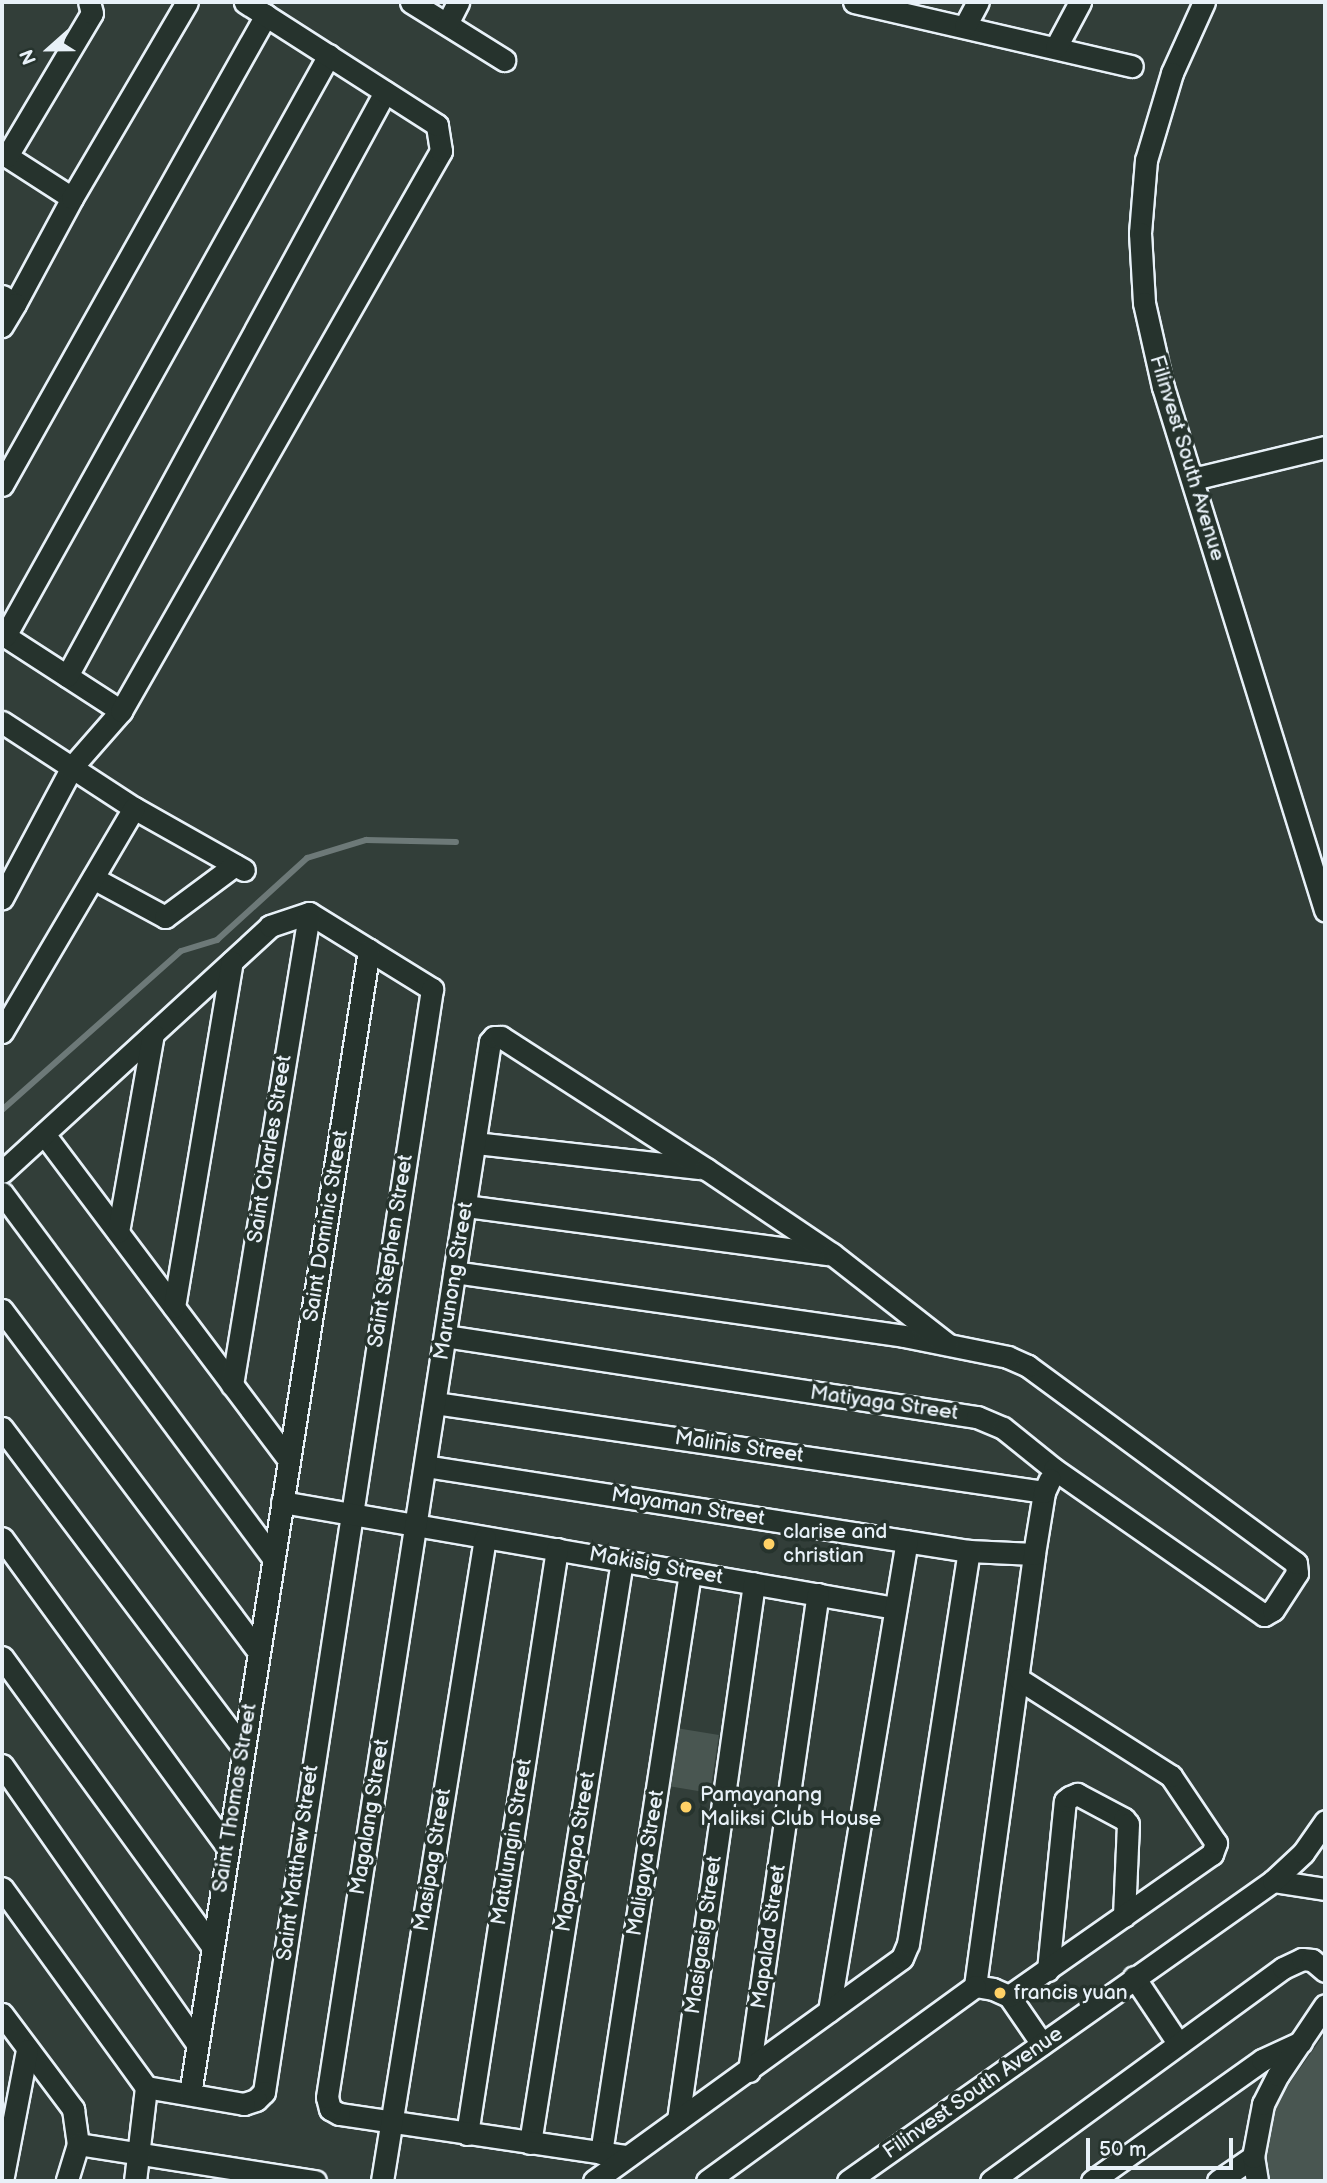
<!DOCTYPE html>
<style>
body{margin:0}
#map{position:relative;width:1327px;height:2183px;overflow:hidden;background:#323e39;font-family:"Balsamiq Sans",sans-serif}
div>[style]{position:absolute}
.green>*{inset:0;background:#495651}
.stream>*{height:6px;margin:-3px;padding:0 3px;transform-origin:3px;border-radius:3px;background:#6d7978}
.roads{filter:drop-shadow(2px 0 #e8f1f8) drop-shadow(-2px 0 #e8f1f8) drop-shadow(0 2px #e8f1f8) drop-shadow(0 -2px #e8f1f8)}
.minor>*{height:21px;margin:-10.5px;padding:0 10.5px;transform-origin:10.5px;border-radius:10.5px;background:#26332d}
.dots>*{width:19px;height:19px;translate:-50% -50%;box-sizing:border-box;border:4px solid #26332d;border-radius:50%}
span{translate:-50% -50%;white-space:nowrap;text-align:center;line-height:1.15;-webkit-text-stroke:7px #26332d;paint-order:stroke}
.street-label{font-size:21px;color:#e8f1f8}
.poi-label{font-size:21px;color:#e8f1f8}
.left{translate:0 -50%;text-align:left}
.frame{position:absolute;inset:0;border:4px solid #e8f1f8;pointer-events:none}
.north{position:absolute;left:14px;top:14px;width:70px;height:70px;-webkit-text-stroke:5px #26332d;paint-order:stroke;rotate:249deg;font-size:19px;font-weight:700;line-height:28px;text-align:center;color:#e8f1f8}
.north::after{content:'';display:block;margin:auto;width:24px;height:32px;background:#e8f1f8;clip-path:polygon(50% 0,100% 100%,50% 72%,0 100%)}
.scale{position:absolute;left:1086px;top:2138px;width:147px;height:32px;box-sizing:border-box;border:4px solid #e8f1f8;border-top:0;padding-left:9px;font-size:21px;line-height:24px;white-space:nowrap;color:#e8f1f8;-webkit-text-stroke:5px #26332d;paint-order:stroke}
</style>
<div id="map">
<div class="green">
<i style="clip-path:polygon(670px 1727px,719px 1735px,710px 1793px,662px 1785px)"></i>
<i style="clip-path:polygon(1325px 2033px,1325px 2181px,1267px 2181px,1259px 2145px,1277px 2101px)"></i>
</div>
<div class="stream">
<i style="left:2px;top:1110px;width:239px;rotate:-41.6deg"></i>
<i style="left:181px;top:951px;width:38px;rotate:-17deg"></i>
<i style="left:217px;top:940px;width:122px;rotate:-42.3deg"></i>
<i style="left:307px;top:858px;width:62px;rotate:-17deg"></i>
<i style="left:366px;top:840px;width:90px;rotate:1.3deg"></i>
</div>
<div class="roads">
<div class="minor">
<i style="left:411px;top:2px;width:110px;rotate:31.9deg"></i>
<i style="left:854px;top:2px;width:285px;rotate:13deg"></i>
<i style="left:1204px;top:2px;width:78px;rotate:114.3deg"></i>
<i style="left:1172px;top:73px;width:91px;rotate:106.6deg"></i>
<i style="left:1146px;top:160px;width:73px;rotate:94.7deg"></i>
<i style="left:1140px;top:233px;width:70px;rotate:86.7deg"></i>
<i style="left:1144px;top:303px;width:86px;rotate:77.3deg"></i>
<i style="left:1163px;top:387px;width:548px;rotate:72.79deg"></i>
<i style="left:447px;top:24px;width:25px;rotate:-63deg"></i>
<i style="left:965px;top:26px;width:27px;rotate:-62deg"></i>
<i style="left:1056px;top:47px;width:51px;rotate:-61.9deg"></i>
<i style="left:2px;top:153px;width:83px;rotate:32.7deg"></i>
<i style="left:72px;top:198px;width:120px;rotate:118.3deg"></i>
<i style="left:7px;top:156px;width:166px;rotate:-59.3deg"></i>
<i style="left:92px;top:13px;width:11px;rotate:-105deg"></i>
<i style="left:72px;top:198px;width:227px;rotate:-59.6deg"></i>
<i style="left:2px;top:296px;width:15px;rotate:32deg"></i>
<i style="left:15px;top:304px;width:26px;rotate:121deg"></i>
<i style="left:1193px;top:479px;width:136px;rotate:-13.6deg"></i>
<i style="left:2px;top:485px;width:539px;rotate:-60.68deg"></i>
<i style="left:2px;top:634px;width:142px;rotate:32.9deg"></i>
<i style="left:121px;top:711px;width:74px;rotate:131.2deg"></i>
<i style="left:72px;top:767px;width:149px;rotate:118.1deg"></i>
<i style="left:5px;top:636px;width:665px;rotate:-60.85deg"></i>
<i style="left:67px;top:676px;width:665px;rotate:-61.43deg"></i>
<i style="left:121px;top:711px;width:645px;rotate:-60.26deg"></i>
<i style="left:441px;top:151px;width:26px;rotate:-99deg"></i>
<i style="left:437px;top:125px;width:228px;rotate:-147.4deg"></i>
<i style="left:2px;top:722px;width:158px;rotate:33.1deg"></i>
<i style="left:134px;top:808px;width:126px;rotate:29.4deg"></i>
<i style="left:93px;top:878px;width:82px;rotate:28.4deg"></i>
<i style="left:165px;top:917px;width:87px;rotate:-36.6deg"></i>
<i style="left:2px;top:1032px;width:260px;rotate:-59.5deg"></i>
<i style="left:44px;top:1134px;width:408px;rotate:53.1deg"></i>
<i style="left:476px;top:1143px;width:225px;rotate:6.4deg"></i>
<i style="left:2px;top:1172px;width:364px;rotate:-42.5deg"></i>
<i style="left:270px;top:926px;width:41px;rotate:-18.4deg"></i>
<i style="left:309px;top:913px;width:145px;rotate:31.7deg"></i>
<i style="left:432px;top:989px;width:1116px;rotate:98.66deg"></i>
<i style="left:264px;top:2092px;width:11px;rotate:135deg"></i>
<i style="left:256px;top:2100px;width:13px;rotate:162deg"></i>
<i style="left:244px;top:2104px;width:99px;rotate:-170.2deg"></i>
<i style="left:2px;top:1193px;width:455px;rotate:53.4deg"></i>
<i style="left:466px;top:1206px;width:365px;rotate:7.6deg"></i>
<i style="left:118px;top:1232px;width:201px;rotate:-80deg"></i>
<i style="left:174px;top:1307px;width:350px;rotate:-80.5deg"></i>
<i style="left:2px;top:1310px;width:428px;rotate:53.1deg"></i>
<i style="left:445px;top:1336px;width:538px;rotate:8.66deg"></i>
<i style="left:977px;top:1417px;width:28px;rotate:23deg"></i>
<i style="left:1003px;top:1428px;width:65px;rotate:38.8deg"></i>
<i style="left:1054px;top:1469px;width:256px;rotate:34.8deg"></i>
<i style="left:1264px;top:1615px;width:10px;rotate:-29deg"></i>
<i style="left:1273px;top:1610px;width:44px;rotate:-57deg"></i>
<i style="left:1297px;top:1573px;width:10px;rotate:-96deg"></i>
<i style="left:1296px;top:1563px;width:333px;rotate:-143.7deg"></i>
<i style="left:1028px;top:1366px;width:22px;rotate:-156deg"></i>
<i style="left:1008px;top:1357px;width:106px;rotate:-168.6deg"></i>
<i style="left:904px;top:1336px;width:454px;rotate:-171.9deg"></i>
<i style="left:232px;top:1385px;width:478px;rotate:-80.7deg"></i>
<i style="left:435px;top:1403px;width:615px;rotate:8.31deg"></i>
<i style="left:2px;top:1428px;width:401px;rotate:53deg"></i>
<i style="left:425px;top:1466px;width:551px;rotate:8.88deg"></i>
<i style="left:969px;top:1551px;width:65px;rotate:2.6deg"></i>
<i style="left:282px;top:1502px;width:622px;rotate:9.81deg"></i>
<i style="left:2px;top:1538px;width:382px;rotate:53.9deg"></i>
<i style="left:2px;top:1657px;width:356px;rotate:54deg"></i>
<i style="left:2px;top:1765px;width:338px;rotate:55deg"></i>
<i style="left:1273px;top:1881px;width:53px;rotate:8.7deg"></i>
<i style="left:2px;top:1888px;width:246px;rotate:54.1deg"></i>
<i style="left:1048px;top:1970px;width:170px;rotate:-84.3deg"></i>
<i style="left:1065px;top:1801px;width:6px;rotate:-39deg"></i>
<i style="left:1070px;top:1797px;width:8px;rotate:-23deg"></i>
<i style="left:1077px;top:1794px;width:53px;rotate:28deg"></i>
<i style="left:1124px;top:1819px;width:6px;rotate:51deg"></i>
<i style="left:1128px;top:1824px;width:92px;rotate:92.5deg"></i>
<i style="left:1134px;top:1977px;width:79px;rotate:56.3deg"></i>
<i style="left:975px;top:1986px;width:436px;rotate:-82.2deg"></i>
<i style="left:1034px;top:1554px;width:63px;rotate:-80.8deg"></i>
<i style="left:1044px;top:1492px;width:14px;rotate:-65deg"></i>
<i style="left:975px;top:1986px;width:18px;rotate:9deg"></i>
<i style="left:993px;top:1989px;width:17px;rotate:24deg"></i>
<i style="left:1009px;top:1996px;width:58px;rotate:55.5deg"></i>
<i style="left:1009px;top:1996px;width:248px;rotate:-35deg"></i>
<i style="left:1212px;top:1854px;width:12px;rotate:-70deg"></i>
<i style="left:1216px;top:1843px;width:81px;rotate:-123.9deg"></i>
<i style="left:1171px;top:1776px;width:180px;rotate:-147.5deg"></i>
<i style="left:829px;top:2011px;width:476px;rotate:-80.6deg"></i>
<i style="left:2px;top:2014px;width:119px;rotate:53.2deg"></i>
<i style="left:73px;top:2109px;width:35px;rotate:82deg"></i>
<i style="left:78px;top:2144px;width:39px;rotate:107deg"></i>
<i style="left:749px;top:2071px;width:482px;rotate:-81.8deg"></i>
<i style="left:190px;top:2094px;width:1158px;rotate:-81.11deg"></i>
<i style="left:678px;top:2120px;width:542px;rotate:-81.94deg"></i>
<i style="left:467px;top:2134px;width:592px;rotate:-81.25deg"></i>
<i style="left:530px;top:2143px;width:589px;rotate:-81.02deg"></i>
<i style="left:78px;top:2144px;width:240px;rotate:8.9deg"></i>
<i style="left:601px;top:2153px;width:587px;rotate:-81.28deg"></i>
<i style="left:625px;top:2156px;width:289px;rotate:-171.6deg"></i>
<i style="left:339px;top:2114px;width:10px;rotate:-151deg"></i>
<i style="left:330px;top:2109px;width:12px;rotate:-104deg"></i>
<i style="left:327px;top:2097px;width:1068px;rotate:-81.22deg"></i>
<i style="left:490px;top:1042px;width:6px;rotate:-51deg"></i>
<i style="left:494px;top:1037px;width:7px"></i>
<i style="left:501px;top:1037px;width:244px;rotate:32.8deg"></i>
<i style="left:706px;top:1169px;width:152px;rotate:34deg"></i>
<i style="left:832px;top:1254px;width:146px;rotate:38deg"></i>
<i style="left:2px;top:2181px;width:133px;rotate:-79.2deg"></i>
<i style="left:135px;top:2181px;width:95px;rotate:-83.3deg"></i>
<i style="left:382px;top:2181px;width:651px;rotate:-80.9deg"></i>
<i style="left:594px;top:2181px;width:380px;rotate:-35.9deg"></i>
<i style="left:902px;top:1958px;width:15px;rotate:-67deg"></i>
<i style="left:908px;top:1944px;width:398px;rotate:-81.2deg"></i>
<i style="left:707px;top:2181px;width:331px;rotate:-36deg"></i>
<i style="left:848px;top:2181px;width:520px;rotate:-35.22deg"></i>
<i style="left:1273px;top:1881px;width:41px;rotate:-43deg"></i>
<i style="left:1303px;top:1853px;width:39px;rotate:-55deg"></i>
<i style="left:991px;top:2181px;width:361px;rotate:-36.1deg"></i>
<i style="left:1283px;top:1968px;width:21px;rotate:-25deg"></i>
<i style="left:1302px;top:1959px;width:10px;rotate:6deg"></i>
<i style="left:1312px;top:1960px;width:17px;rotate:40deg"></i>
<i style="left:1092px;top:2181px;width:209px;rotate:-35.4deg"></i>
<i style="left:1262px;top:2060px;width:43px;rotate:-24.8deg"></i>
<i style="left:1218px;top:2181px;width:42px;rotate:-34.4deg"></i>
<i style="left:1257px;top:2181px;width:24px;rotate:-99deg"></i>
<i style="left:1253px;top:2157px;width:54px;rotate:-79.3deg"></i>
<i style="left:1263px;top:2104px;width:33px;rotate:-63deg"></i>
<i style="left:1278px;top:2075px;width:84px;rotate:-56.1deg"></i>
</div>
</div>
<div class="dots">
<i style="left:769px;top:1544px;background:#ffd166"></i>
<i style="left:686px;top:1807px;background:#ffd166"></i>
<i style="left:1000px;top:1993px;background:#ffd166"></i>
</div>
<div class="street-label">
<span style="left:1187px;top:458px;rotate:73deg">Filinvest South Avenue</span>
<span style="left:270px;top:1149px;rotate:-81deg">Saint Charles Street</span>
<span style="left:326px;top:1226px;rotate:-81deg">Saint Dominic Street</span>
<span style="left:391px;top:1251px;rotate:-81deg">Saint Stephen Street</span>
<span style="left:454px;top:1281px;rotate:-81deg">Marunong Street</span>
<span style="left:884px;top:1403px;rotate:8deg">Matiyaga Street</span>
<span style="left:739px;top:1447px;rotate:8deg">Malinis Street</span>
<span style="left:688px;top:1507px;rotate:9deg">Mayaman Street</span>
<span style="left:656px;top:1566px;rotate:10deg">Makisig Street</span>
<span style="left:235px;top:1798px;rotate:-81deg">Saint Thomas Street</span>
<span style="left:370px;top:1817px;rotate:-81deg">Magalang Street</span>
<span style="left:512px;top:1842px;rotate:-81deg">Matulungin Street</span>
<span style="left:576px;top:1852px;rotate:-81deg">Mapayapa Street</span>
<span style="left:433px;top:1860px;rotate:-81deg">Masipag Street</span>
<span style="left:298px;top:1863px;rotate:-82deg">Saint Matthew Street</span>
<span style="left:646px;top:1863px;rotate:-81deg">Maligaya Street</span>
<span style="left:704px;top:1935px;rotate:-82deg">Masigasig Street</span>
<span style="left:769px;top:1937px;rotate:-82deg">Mapalad Street</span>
<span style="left:973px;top:2093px;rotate:-35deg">Filinvest South Avenue</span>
</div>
<div class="poi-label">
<span class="left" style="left:783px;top:1544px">clarise and<br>christian</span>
<span class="left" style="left:700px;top:1807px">Pamayanang<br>Maliksi Club House</span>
<span class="left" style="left:1014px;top:1993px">francis yuan</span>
</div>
<div class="frame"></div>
<div class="north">N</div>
<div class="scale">50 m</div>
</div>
